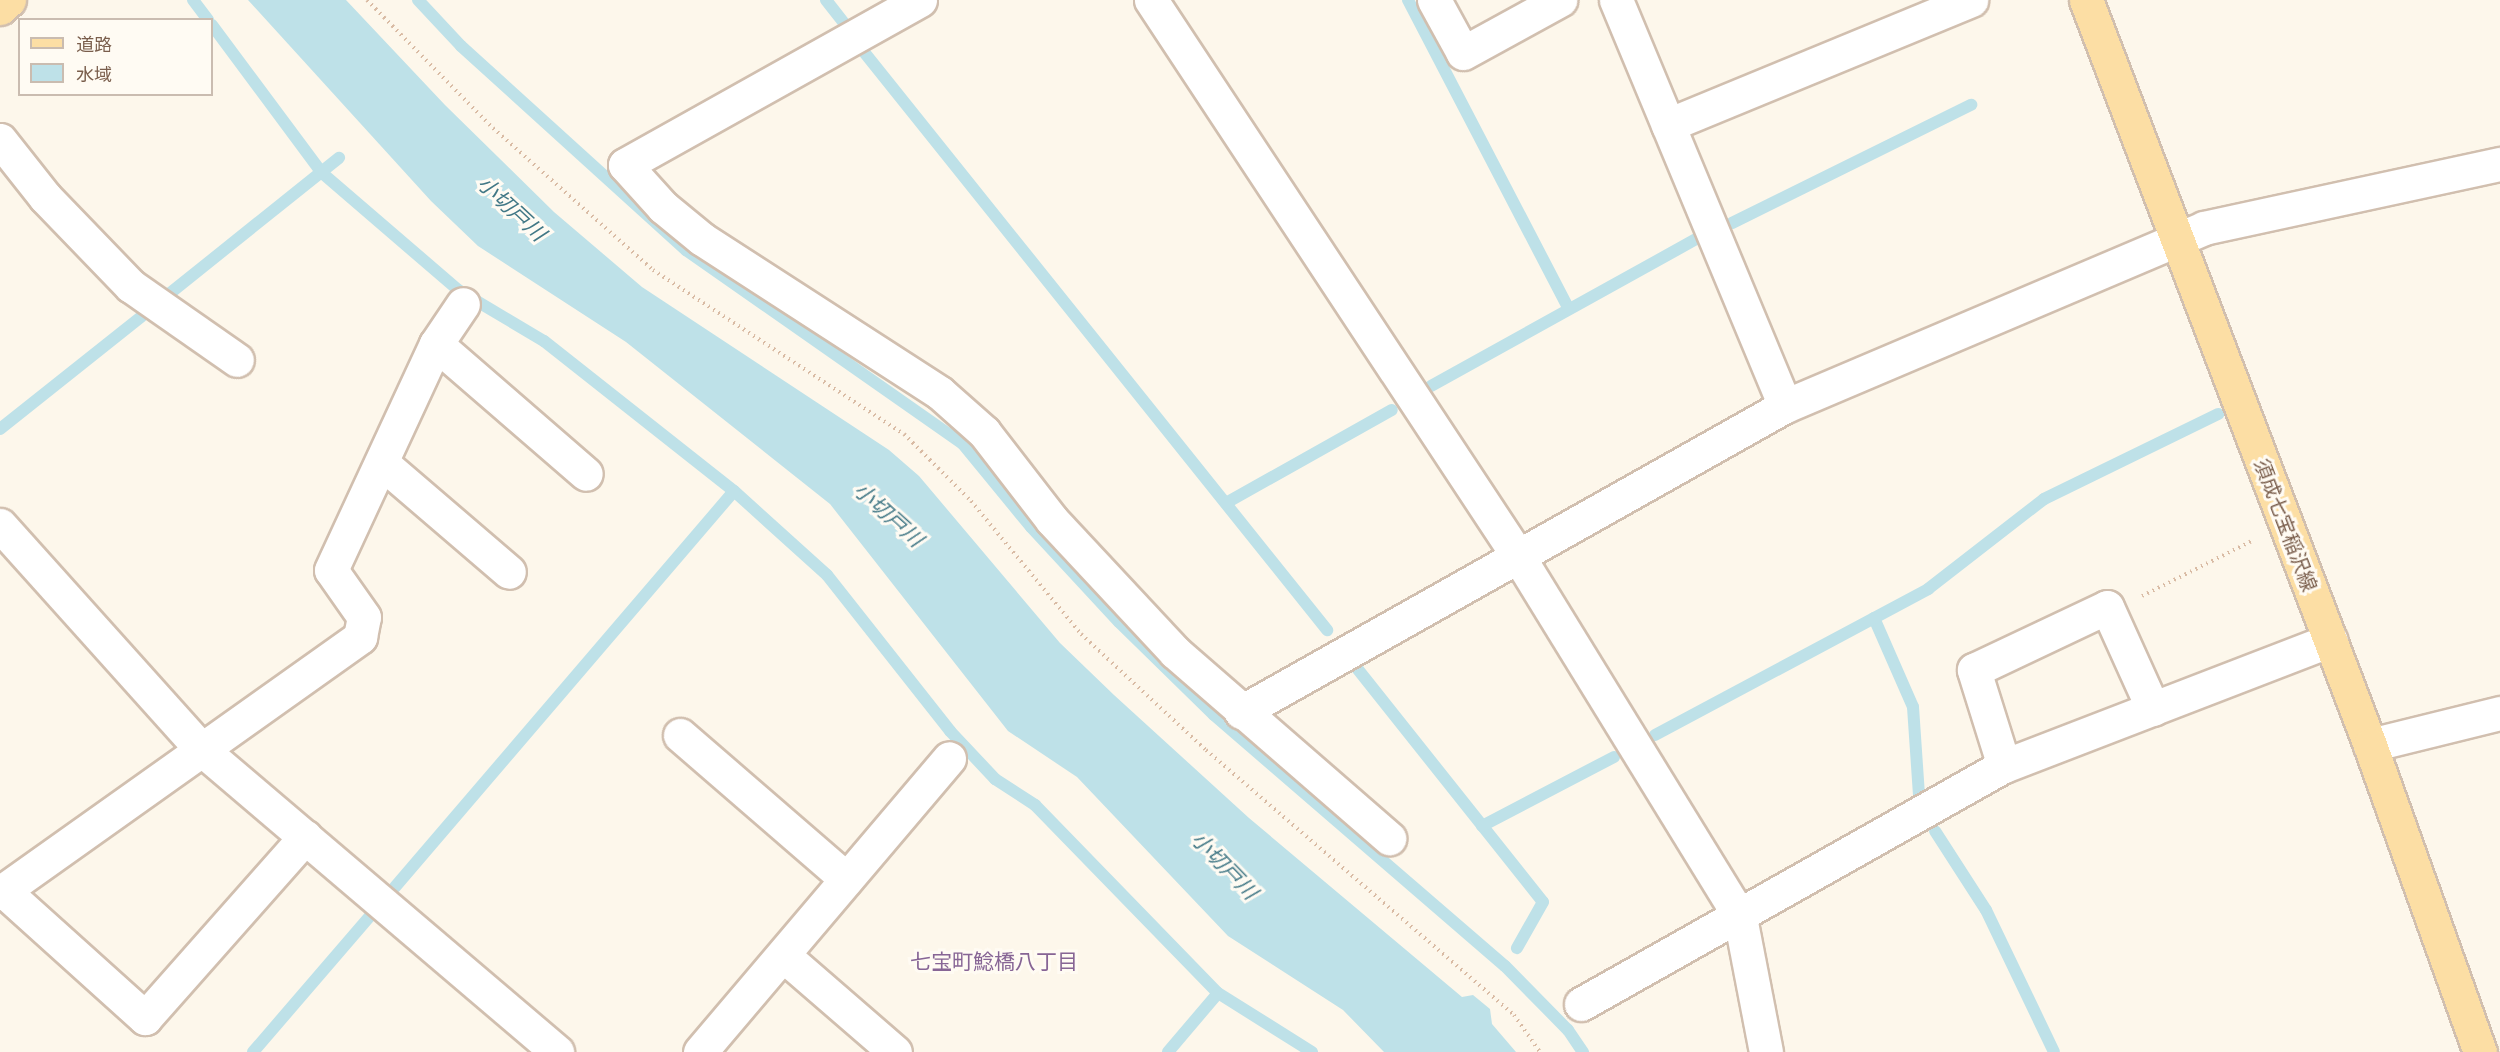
<!DOCTYPE html>
<meta charset="utf-8">
<style>
body{margin:0}
#map{position:relative;width:2500px;height:1052px;overflow:hidden;background:#fdf7eb;font-family:Lato,"Noto Sans JP",sans-serif}
div>[style]{position:absolute}
.water>*{inset:0;background:#bee1e8}
.stream>*{height:12px;margin:-6px;padding:0 6px;transform-origin:6px;border-radius:6px;background:#bee1e8}
.path>*{height:4px;margin-top:-2px;transform-origin:0;background:repeating-linear-gradient(90deg,#d9bba4 0 1.5px,transparent 0 6px)}
.roads{filter:drop-shadow(2px 0 #d1bfaf) drop-shadow(-2px 0 #d1bfaf) drop-shadow(0 2px #d1bfaf) drop-shadow(0 -2px #d1bfaf)}
.minor>*{height:33px;margin:-16.5px;padding:0 16.5px;transform-origin:16.5px;border-radius:16.5px;background:#fff}
.major>*{height:33px;margin:-16.5px;padding:0 16.5px;transform-origin:16.5px;border-radius:16.5px;background:#fcdea4}
span{translate:-50% -50%;white-space:nowrap;text-align:center;line-height:1.15;-webkit-text-stroke:6px #fffbf3;paint-order:stroke}
.street-label{font-size:20px;color:#7a5e4c}
.water-label{font-size:21px;color:#427886;font-style:italic}
.neighbourhood-label{font-size:21px;color:#876595}
.legend{position:absolute;left:18px;top:18px;width:195px;height:78px;box-sizing:border-box;background:#fffbf3;border:2px solid #cabcb0;margin:0;padding:8px 10px;list-style:none;font-size:18px;color:#7a5e4c}
.legend li{display:flex;align-items:center;gap:12px;height:30px}
.legend b{width:30px;border:2px solid #cabcb0}
</style>
<div id="map">
<div class="water">
<i style="clip-path:polygon(248px 0,346px 0,445px 105px,554px 212px,642px 287px,889px 450px,919px 476px,1060px 643px,1114px 695px,1249px 818px,1462px 997px,1473px 995px,1490px 1009px,1492px 1024px,1516px 1052px,1384px 1052px,1343px 1010px,1228px 936px,1077px 777px,1008px 731px,830px 504px,626px 342px,478px 246px,431px 201px)"></i>
</div>
<div class="stream">
<i style="left:193px;top:0;width:25px;rotate:53deg"></i>
<i style="left:418px;top:0;width:63px;rotate:46.9deg"></i>
<i style="left:461px;top:46px;width:304px;rotate:42.2deg"></i>
<i style="left:686px;top:250px;width:337px;rotate:35deg"></i>
<i style="left:962px;top:443px;width:109px;rotate:50.6deg"></i>
<i style="left:1031px;top:527px;width:129px;rotate:47.2deg"></i>
<i style="left:1119px;top:622px;width:133px;rotate:44.4deg"></i>
<i style="left:1214px;top:715px;width:384px;rotate:40.8deg"></i>
<i style="left:1505px;top:966px;width:90px;rotate:45.5deg"></i>
<i style="left:1568px;top:1030px;width:27px;rotate:56deg"></i>
<i style="left:826px;top:0;width:31px;rotate:52deg"></i>
<i style="left:1408px;top:0;width:348px;rotate:62.5deg"></i>
<i style="left:212px;top:25px;width:183px;rotate:53.4deg"></i>
<i style="left:321px;top:172px;width:181px;rotate:40.7deg"></i>
<i style="left:458px;top:290px;width:100px;rotate:30.7deg"></i>
<i style="left:544px;top:341px;width:242px;rotate:38.3deg"></i>
<i style="left:734px;top:491px;width:125px;rotate:42.1deg"></i>
<i style="left:827px;top:575px;width:199px;rotate:51.7deg"></i>
<i style="left:950px;top:731px;width:66px;rotate:46.8deg"></i>
<i style="left:995px;top:779px;width:48px;rotate:33deg"></i>
<i style="left:1035px;top:805px;width:262px;rotate:45.8deg"></i>
<i style="left:1218px;top:993px;width:111px;rotate:32.1deg"></i>
<i style="left:864px;top:52px;width:741px;rotate:51.3deg"></i>
<i style="left:1732px;top:223px;width:267px;rotate:-26.3deg"></i>
<i style="left:169px;top:294px;width:218px;rotate:-38.7deg"></i>
<i style="left:1431px;top:386px;width:303px;rotate:-29deg"></i>
<i style="left:0;top:429px;width:181px;rotate:-38.5deg"></i>
<i style="left:1226px;top:503px;width:190px;rotate:-29.3deg"></i>
<i style="left:1874px;top:618px;width:97px;rotate:66.3deg"></i>
<i style="left:1913px;top:707px;width:88px;rotate:86.1deg"></i>
<i style="left:1356px;top:667px;width:300px;rotate:51.5deg"></i>
<i style="left:1543px;top:902px;width:53px;rotate:119.5deg"></i>
<i style="left:1655px;top:735px;width:310px;rotate:-28.1deg"></i>
<i style="left:1928px;top:589px;width:147px;rotate:-37.8deg"></i>
<i style="left:2044px;top:499px;width:194px;rotate:-26deg"></i>
<i style="left:1482px;top:826px;width:149px;rotate:-27.6deg"></i>
<i style="left:1935px;top:831px;width:94px;rotate:57.2deg"></i>
<i style="left:1986px;top:910px;width:157px;rotate:64.4deg"></i>
<i style="left:395px;top:887px;width:521px;rotate:-49.43deg"></i>
<i style="left:253px;top:1052px;width:179px;rotate:-49.3deg"></i>
<i style="left:1168px;top:1052px;width:77px;rotate:-49.7deg"></i>
</div>
<div class="path">
<i style="left:367px;top:0;width:180px;rotate:45.5deg"></i>
<i style="left:493px;top:128px;width:214px;rotate:41.6deg"></i>
<i style="left:653px;top:270px;width:300px;rotate:33.2deg"></i>
<i style="left:904px;top:434px;width:95px;rotate:45deg"></i>
<i style="left:971px;top:501px;width:173px;rotate:50.4deg"></i>
<i style="left:1081px;top:634px;width:171px;rotate:42.9deg"></i>
<i style="left:1206px;top:750px;width:406px;rotate:40.7deg"></i>
<i style="left:1514px;top:1015px;width:45px;rotate:54.9deg"></i>
<i style="left:2142px;top:596px;width:125px;rotate:-26.6deg"></i>
</div>
<div class="roads">
<div class="minor">
<i style="left:920px;top:0;width:338px;rotate:150.8deg"></i>
<i style="left:625px;top:165px;width:57px;rotate:47.9deg"></i>
<i style="left:663px;top:207px;width:50px;rotate:39.4deg"></i>
<i style="left:702px;top:239px;width:283px;rotate:32.9deg"></i>
<i style="left:940px;top:393px;width:59px;rotate:41.6deg"></i>
<i style="left:984px;top:432px;width:111px;rotate:52.3deg"></i>
<i style="left:1052px;top:520px;width:180px;rotate:47deg"></i>
<i style="left:1175px;top:652px;width:284px;rotate:41deg"></i>
<i style="left:1151px;top:0;width:666px;rotate:56.57deg"></i>
<i style="left:1518px;top:556px;width:424px;rotate:58.4deg"></i>
<i style="left:1740px;top:917px;width:137px;rotate:79.1deg"></i>
<i style="left:1434px;top:0;width:60px;rotate:61.3deg"></i>
<i style="left:1463px;top:53px;width:111px;rotate:-28.7deg"></i>
<i style="left:1616px;top:0;width:440px;rotate:67.4deg"></i>
<i style="left:1668px;top:125px;width:328px;rotate:-22.4deg"></i>
<i style="left:0;top:140px;width:73px;rotate:51.7deg"></i>
<i style="left:45px;top:197px;width:124px;rotate:46deg"></i>
<i style="left:131px;top:286px;width:129px;rotate:34.9deg"></i>
<i style="left:436px;top:344px;width:198px;rotate:40.9deg"></i>
<i style="left:382px;top:463px;width:167px;rotate:40.6deg"></i>
<i style="left:0;top:525px;width:300px;rotate:48.1deg"></i>
<i style="left:200px;top:748px;width:469px;rotate:40.4deg"></i>
<i style="left:1241px;top:712px;width:624px;rotate:-29.36deg"></i>
<i style="left:1785px;top:406px;width:455px;rotate:-23deg"></i>
<i style="left:2204px;top:228px;width:303px;rotate:-12.2deg"></i>
<i style="left:680px;top:735px;width:220px;rotate:40.9deg"></i>
<i style="left:2370px;top:745px;width:134px;rotate:-13.8deg"></i>
<i style="left:2004px;top:766px;width:101px;rotate:-107.4deg"></i>
<i style="left:1974px;top:670px;width:147px;rotate:-25.3deg"></i>
<i style="left:2107px;top:607px;width:112px;rotate:65.7deg"></i>
<i style="left:4px;top:891px;width:190px;rotate:42deg"></i>
<i style="left:145px;top:1018px;width:242px;rotate:-48.5deg"></i>
<i style="left:0;top:893px;width:442px;rotate:-35.4deg"></i>
<i style="left:360px;top:637px;width:20px;rotate:-79deg"></i>
<i style="left:364px;top:617px;width:57px;rotate:-125.1deg"></i>
<i style="left:331px;top:570px;width:249px;rotate:-65.1deg"></i>
<i style="left:436px;top:344px;width:48px;rotate:-56deg"></i>
<i style="left:783px;top:955px;width:148px;rotate:40.9deg"></i>
<i style="left:1581px;top:1004px;width:485px;rotate:-29.4deg"></i>
<i style="left:2004px;top:766px;width:350px;rotate:-21.1deg"></i>
<i style="left:700px;top:1052px;width:385px;rotate:-49.7deg"></i>
</div>
<div class="major">
<i style="left:2086px;top:0;width:797px;rotate:69.13deg"></i>
<i style="left:2370px;top:745px;width:326px;rotate:70.3deg"></i>
<i style="left:0;top:8px;width:12px;rotate:-42deg"></i>
</div>
</div>
<div class="street-label">
<span style="left:2286px;top:525px;rotate:69deg">須成七宝稲沢線</span>
</div>
<div class="water-label">
<span style="left:512px;top:208px;rotate:43deg">小切戸川</span>
<span style="left:889px;top:514px;rotate:42deg">小切戸川</span>
<span style="left:1225px;top:865px;rotate:46deg">小切戸川</span>
</div>
<div class="neighbourhood-label">
<span style="left:994px;top:961px">七宝町鯰橋八丁目</span>
</div>
<ul class="legend">
<li><b style="height:8px;background:#fcdea4"></b>道路</li>
<li><b style="height:16px;background:#bee1e8"></b>水域</li>
</ul>
</div>
